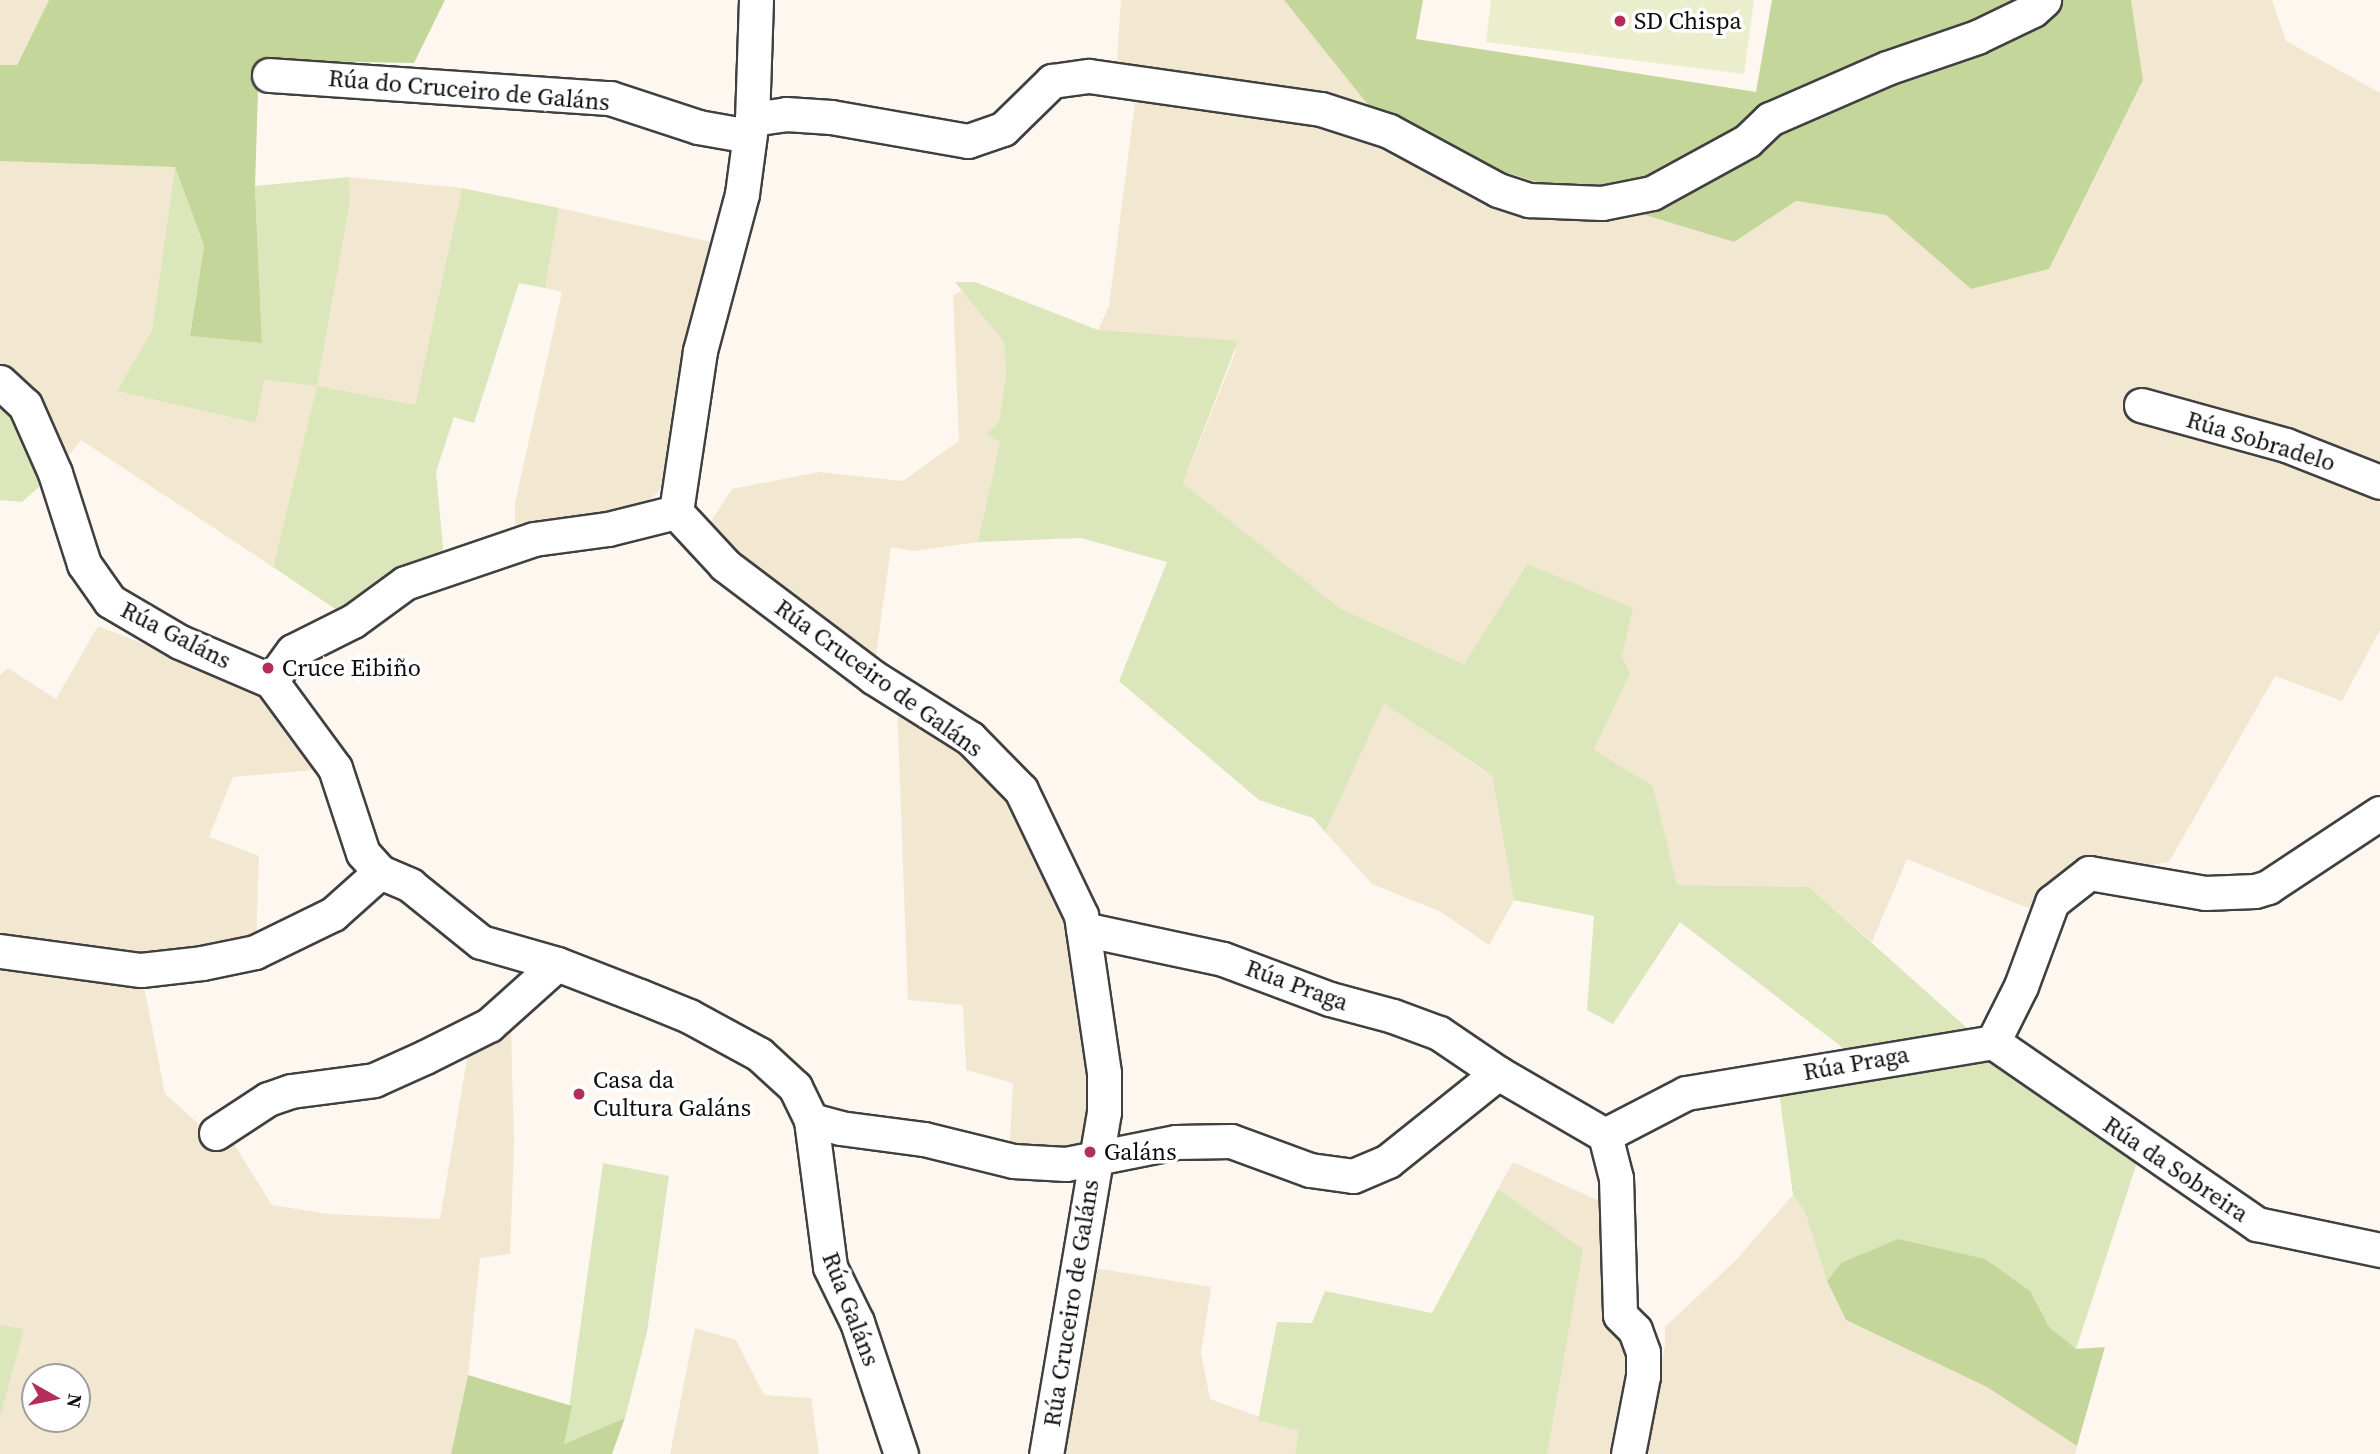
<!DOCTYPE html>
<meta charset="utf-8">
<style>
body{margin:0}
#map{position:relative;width:2380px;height:1454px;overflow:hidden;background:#fef7ef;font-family:"Source Serif 4",serif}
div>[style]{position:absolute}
.farmland>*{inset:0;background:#f2e7d0}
.green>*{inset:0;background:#dce6bb}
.forest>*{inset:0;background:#c5d69b}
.pitch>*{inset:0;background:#ebeecc}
.roads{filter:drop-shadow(2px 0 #404040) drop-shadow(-2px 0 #404040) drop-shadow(0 2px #404040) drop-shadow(0 -2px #404040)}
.street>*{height:33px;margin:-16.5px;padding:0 16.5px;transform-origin:16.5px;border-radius:16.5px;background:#fff}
.dots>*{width:19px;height:19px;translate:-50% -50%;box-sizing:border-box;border:4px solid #fff;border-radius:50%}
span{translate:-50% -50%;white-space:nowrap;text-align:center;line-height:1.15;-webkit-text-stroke:7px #fff;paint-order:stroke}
.poi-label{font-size:24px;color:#0d0d0d}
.left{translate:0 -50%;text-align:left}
.street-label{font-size:24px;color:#0d0d0d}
.north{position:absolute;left:21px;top:1363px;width:70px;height:70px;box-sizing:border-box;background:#fff;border:2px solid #9e9e9e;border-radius:50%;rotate:99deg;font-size:19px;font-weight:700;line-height:28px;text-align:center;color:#0d0d0d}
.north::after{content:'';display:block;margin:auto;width:24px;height:32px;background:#b52e57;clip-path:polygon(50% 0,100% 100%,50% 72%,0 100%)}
</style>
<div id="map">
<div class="farmland">
<i style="clip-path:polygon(0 0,49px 0,16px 66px,0 65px)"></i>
<i style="clip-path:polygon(1121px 0,1284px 0,1389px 131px,1733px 242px,1796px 201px,1886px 215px,1971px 289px,2049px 269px,2143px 80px,2131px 0,2272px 0,2286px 41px,2380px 93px,2380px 630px,2342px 701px,2275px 676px,2169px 862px,2062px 878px,2033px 910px,1907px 859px,1872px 942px,1809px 887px,1676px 885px,1653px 786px,1594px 751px,1630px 674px,1527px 564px,1464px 664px,1341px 609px,1183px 483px,1236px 351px,1098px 330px,1109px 306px,1136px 94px,1117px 59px)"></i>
<i style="clip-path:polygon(0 160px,175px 167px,152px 330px,117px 391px,256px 423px,264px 380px,317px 386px,350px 202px,349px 177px,462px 188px,415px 405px,317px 387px,273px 567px,81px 440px,55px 473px,0 382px)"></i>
<i style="clip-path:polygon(559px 208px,711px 242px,660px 490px,636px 513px,515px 533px,515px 503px,562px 292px,545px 288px)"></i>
<i style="clip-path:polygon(963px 290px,1004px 342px,1006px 376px,999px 421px,986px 435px,1000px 442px,978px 542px,913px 551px,891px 547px,873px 677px,725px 565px,710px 523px,732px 489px,819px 472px,903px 481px,959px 441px,953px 295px)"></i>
<i style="clip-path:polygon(evenodd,98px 626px,255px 688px,335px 768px,233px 777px,209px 837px,259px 856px,256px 942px,142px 976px,165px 1094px,209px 1133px,227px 1133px,272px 1205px,328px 1214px,440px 1219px,470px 1041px,511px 1029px,514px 1146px,510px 1254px,480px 1258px,468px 1375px,451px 1454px,0 1454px,0 1418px,24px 1329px,0 1325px,0 675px,8px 668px,56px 699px,98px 626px,35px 1377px,77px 1377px,77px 1419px,35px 1419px,35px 1377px)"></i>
<i style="clip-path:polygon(897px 704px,1021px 790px,1081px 915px,1098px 1156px,1009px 1160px,1013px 1083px,966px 1070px,963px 1005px,908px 1000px)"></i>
<i style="clip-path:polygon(1384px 704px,1492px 776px,1514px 900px,1489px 945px,1441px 912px,1372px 884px,1325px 832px)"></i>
<i style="clip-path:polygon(1513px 1162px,1604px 1203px,1601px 1315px,1631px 1343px,1609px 1454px,1540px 1454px,1583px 1249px,1498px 1189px)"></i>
<i style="clip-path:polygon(1793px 1195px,1805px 1212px,1827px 1281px,1846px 1320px,1987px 1387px,2077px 1446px,2075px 1454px,1638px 1454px,1665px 1347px,1665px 1327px,1735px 1261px)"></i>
<i style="clip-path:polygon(1076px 1265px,1211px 1287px,1201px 1353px,1210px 1399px,1299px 1431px,1295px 1454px,1050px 1454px)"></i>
<i style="clip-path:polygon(695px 1328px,736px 1340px,764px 1395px,811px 1398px,819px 1454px,670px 1454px)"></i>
</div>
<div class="green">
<i style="clip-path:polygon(175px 167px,204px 246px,190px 336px,262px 343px,255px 186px,349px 177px,350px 202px,317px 386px,415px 405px,462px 188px,559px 208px,545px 288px,519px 283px,474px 423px,454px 417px,436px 472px,444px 558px,353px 621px,273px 567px,317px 386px,264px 380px,256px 423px,117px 391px,152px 330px)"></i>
<i style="clip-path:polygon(955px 282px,975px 282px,1098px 330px,1238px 341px,1183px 483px,1341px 609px,1464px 664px,1527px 564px,1633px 608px,1622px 656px,1630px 674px,1594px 750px,1653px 786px,1677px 885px,1809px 887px,1966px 1027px,2142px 1147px,2076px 1349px,1841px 1263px,1827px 1281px,1805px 1212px,1793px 1195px,1777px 1078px,1861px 1062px,1680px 922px,1613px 1024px,1587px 1010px,1594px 916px,1514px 900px,1492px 776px,1484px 770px,1384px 704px,1325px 832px,1313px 818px,1259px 800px,1119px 681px,1167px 562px,1081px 538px,978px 542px,1000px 442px,986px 435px,999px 421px,1006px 376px,1004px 342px)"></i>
<i style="clip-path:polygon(0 382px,55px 473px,22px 502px,0 500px)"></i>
<i style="clip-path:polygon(603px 1163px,669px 1176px,647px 1332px,625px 1418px,564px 1444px)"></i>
<i style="clip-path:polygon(1498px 1189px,1583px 1249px,1547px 1454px,1295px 1454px,1299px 1431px,1258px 1420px,1277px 1322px,1312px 1323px,1325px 1291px,1432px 1313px)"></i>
<i style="clip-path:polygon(0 1325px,24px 1329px,0 1418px)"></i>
</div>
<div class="forest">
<i style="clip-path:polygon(49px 0,445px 0,414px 63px,259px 60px,255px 186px,262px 343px,190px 336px,204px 246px,175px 167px,0 161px,0 65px,17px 65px)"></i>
<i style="clip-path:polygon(1284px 0,1423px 0,1416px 39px,1756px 92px,1772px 0,2131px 0,2143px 80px,2049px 269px,1971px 289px,1886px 215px,1796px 201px,1734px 242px,1419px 146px,1389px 131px)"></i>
<i style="clip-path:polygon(1898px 1239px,1985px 1259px,2030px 1291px,2049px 1327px,2076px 1349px,2105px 1347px,2077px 1446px,1987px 1387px,1846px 1320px,1827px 1281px,1841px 1263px)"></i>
<i style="clip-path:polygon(468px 1375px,572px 1406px,564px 1444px,625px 1418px,612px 1454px,451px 1454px)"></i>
</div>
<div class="pitch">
<i style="clip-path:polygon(1491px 0,1754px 0,1744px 74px,1486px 42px)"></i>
</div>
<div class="roads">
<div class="street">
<i style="left:756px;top:0;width:119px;rotate:91.9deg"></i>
<i style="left:752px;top:119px;width:76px;rotate:97.6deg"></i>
<i style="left:742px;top:194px;width:163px;rotate:105deg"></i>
<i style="left:700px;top:351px;width:163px;rotate:98.5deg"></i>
<i style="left:676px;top:512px;width:72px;rotate:47.2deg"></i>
<i style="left:725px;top:565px;width:186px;rotate:37.1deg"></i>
<i style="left:873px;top:677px;width:115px;rotate:32.2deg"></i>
<i style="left:970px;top:738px;width:73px;rotate:45.6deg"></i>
<i style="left:1021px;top:790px;width:139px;rotate:64.4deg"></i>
<i style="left:1081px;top:915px;width:160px;rotate:81.7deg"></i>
<i style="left:1104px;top:1073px;width:39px;rotate:90deg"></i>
<i style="left:1104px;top:1112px;width:347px;rotate:99.6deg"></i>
<i style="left:269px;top:75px;width:342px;rotate:3.9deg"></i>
<i style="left:610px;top:98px;width:93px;rotate:18.2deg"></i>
<i style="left:698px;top:127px;width:52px;rotate:10deg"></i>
<i style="left:752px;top:119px;width:34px;rotate:-8deg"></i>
<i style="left:786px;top:114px;width:45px;rotate:3.8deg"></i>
<i style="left:831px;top:117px;width:139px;rotate:9.9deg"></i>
<i style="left:968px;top:141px;width:37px;rotate:-19deg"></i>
<i style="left:1003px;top:129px;width:69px;rotate:-44.4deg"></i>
<i style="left:1052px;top:81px;width:37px;rotate:-8deg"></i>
<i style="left:1089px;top:76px;width:234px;rotate:8.1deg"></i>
<i style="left:1321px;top:109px;width:71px;rotate:17.9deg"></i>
<i style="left:1389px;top:131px;width:124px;rotate:28.4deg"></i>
<i style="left:1498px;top:190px;width:33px;rotate:18deg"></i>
<i style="left:1529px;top:200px;width:73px;rotate:2.4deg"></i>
<i style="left:1602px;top:203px;width:51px;rotate:-11.3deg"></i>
<i style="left:1652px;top:193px;width:108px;rotate:-28.7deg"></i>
<i style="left:1747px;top:141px;width:32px;rotate:-44deg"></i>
<i style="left:1770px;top:119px;width:128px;rotate:-23.6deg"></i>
<i style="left:1887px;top:68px;width:95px;rotate:-19deg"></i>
<i style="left:1977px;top:37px;width:62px;rotate:-25.7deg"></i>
<i style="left:2033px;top:10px;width:15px;rotate:-42deg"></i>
<i style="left:0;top:382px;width:34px;rotate:43deg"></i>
<i style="left:25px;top:405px;width:74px;rotate:66.2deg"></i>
<i style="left:55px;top:473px;width:96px;rotate:72.3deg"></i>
<i style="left:84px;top:564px;width:45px;rotate:54.9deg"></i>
<i style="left:110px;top:601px;width:81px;rotate:30.4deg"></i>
<i style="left:180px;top:642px;width:99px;rotate:23.2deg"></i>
<i style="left:271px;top:681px;width:108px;rotate:53.7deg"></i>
<i style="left:335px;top:768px;width:89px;rotate:71.8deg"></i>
<i style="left:363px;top:853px;width:25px;rotate:48deg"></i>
<i style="left:380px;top:872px;width:33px;rotate:23deg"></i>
<i style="left:410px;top:885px;width:91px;rotate:38.8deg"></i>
<i style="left:481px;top:942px;width:79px;rotate:16.1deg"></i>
<i style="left:557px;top:964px;width:89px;rotate:21.1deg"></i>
<i style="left:640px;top:996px;width:53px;rotate:22.2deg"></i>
<i style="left:689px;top:1016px;width:80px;rotate:28.5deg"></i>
<i style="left:759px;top:1054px;width:49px;rotate:42.5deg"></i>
<i style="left:795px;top:1087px;width:37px;rotate:64deg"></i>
<i style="left:811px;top:1120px;width:30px;rotate:15deg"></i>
<i style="left:840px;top:1128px;width:85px;rotate:7.5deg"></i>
<i style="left:924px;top:1139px;width:92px;rotate:13.9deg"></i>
<i style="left:1013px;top:1161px;width:53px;rotate:3.2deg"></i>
<i style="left:1066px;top:1164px;width:112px;rotate:-11.3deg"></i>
<i style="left:1176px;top:1142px;width:55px;rotate:-1deg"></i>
<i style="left:1231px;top:1141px;width:84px;rotate:20.2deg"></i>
<i style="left:1310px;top:1170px;width:43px;rotate:7.9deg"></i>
<i style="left:1353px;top:1176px;width:38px;rotate:-23deg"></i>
<i style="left:1388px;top:1161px;width:141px;rotate:-38.7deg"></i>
<i style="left:1498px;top:1073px;width:124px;rotate:30.1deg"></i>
<i style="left:1605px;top:1135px;width:91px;rotate:-27.4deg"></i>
<i style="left:1686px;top:1093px;width:311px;rotate:-9.4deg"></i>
<i style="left:2141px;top:405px;width:150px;rotate:15.4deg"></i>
<i style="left:2286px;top:445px;width:101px;rotate:21.5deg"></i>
<i style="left:271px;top:681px;width:37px;rotate:-54deg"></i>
<i style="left:293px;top:651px;width:67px;rotate:-26.6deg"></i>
<i style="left:353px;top:621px;width:64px;rotate:-36.2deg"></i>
<i style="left:405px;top:583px;width:136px;rotate:-18.8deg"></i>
<i style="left:534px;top:539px;width:75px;rotate:-7.7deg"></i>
<i style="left:608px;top:529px;width:70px;rotate:-14deg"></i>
<i style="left:1083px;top:929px;width:143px;rotate:12.1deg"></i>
<i style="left:1223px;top:959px;width:114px;rotate:20.5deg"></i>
<i style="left:1330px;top:999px;width:65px;rotate:15.1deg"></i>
<i style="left:1393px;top:1016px;width:49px;rotate:20.3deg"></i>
<i style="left:1439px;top:1033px;width:71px;rotate:34.1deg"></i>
<i style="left:0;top:951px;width:142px;rotate:7.7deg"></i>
<i style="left:141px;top:970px;width:61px;rotate:-6.5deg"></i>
<i style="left:202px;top:963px;width:54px;rotate:-11.7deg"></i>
<i style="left:255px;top:952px;width:87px;rotate:-26deg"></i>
<i style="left:333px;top:914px;width:63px;rotate:-41.8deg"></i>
<i style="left:1993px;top:1042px;width:63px;rotate:-63.4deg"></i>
<i style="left:2021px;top:986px;width:90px;rotate:-69.7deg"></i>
<i style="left:2052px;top:902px;width:47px;rotate:-38.1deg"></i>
<i style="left:2089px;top:873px;width:118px;rotate:9.8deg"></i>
<i style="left:2205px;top:893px;width:50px;rotate:-2.3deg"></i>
<i style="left:2255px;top:891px;width:14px;rotate:-17deg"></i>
<i style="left:2268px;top:887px;width:134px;rotate:-33.5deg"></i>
<i style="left:1993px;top:1042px;width:321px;rotate:34.6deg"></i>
<i style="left:2257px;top:1224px;width:126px;rotate:11.9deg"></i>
<i style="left:811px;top:1120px;width:148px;rotate:82.6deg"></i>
<i style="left:830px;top:1267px;width:61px;rotate:63.9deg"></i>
<i style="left:857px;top:1322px;width:139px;rotate:71.6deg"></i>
<i style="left:216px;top:1133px;width:62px;rotate:-33.2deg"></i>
<i style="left:268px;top:1099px;width:24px;rotate:-19deg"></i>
<i style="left:291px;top:1091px;width:84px;rotate:-7.5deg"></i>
<i style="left:374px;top:1080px;width:56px;rotate:-24.3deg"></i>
<i style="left:425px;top:1057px;width:72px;rotate:-26.6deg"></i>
<i style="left:489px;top:1025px;width:91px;rotate:-41.9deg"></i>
<i style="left:1605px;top:1135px;width:44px;rotate:75.7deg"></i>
<i style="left:1616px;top:1178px;width:137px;rotate:88.3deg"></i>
<i style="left:1620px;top:1315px;width:21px;rotate:45deg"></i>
<i style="left:1635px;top:1330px;width:23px;rotate:70deg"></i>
<i style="left:1643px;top:1352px;width:24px;rotate:90deg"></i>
<i style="left:1643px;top:1376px;width:79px;rotate:100.9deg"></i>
</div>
</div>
<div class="dots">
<i style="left:1620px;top:21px;background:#b52e57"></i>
<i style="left:268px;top:668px;background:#b52e57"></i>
<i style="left:579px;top:1094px;background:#b52e57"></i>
<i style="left:1090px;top:1152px;background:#b52e57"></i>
</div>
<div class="poi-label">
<span class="left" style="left:1634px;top:21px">SD Chispa</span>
<span class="left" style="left:282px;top:668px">Cruce Eibiño</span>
<span class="left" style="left:593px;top:1094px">Casa da<br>Cultura Galáns</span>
<span class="left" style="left:1104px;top:1152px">Galáns</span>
</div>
<div class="street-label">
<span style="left:469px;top:90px;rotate:5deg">Rúa do Cruceiro de Galáns</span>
<span style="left:2261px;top:441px;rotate:17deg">Rúa Sobradelo</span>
<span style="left:176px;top:635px;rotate:27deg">Rúa Galáns</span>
<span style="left:879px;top:678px;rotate:36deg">Rúa Cruceiro de Galáns</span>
<span style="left:1297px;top:985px;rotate:20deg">Rúa Praga</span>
<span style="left:1856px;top:1063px;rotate:-10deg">Rúa Praga</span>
<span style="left:2176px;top:1169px;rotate:34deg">Rúa da Sobreira</span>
<span style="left:1071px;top:1303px;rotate:-81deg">Rúa Cruceiro de Galáns</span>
<span style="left:851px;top:1309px;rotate:69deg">Rúa Galáns</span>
</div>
<div class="north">N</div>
</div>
